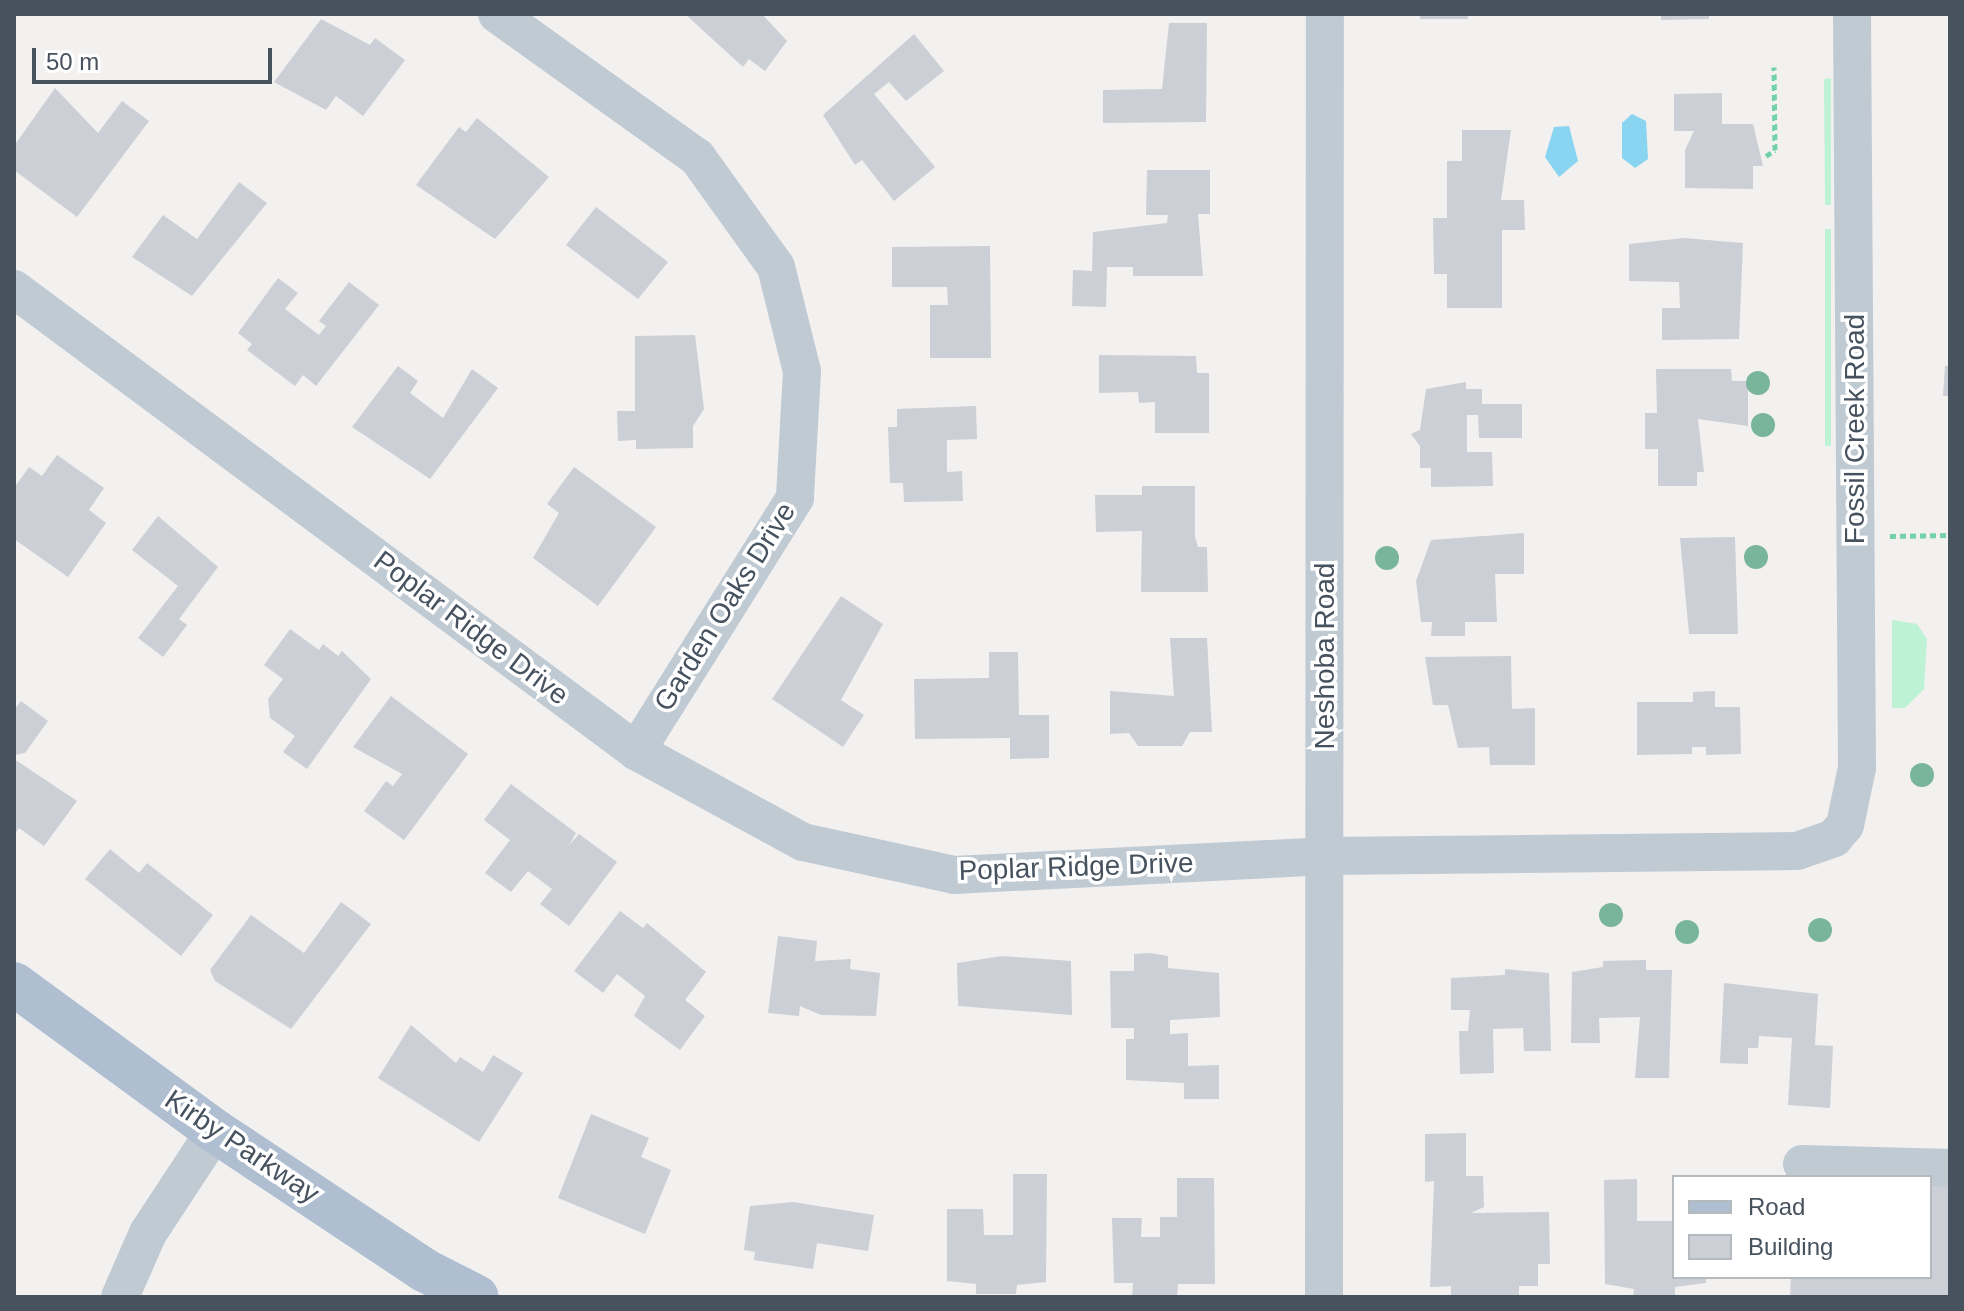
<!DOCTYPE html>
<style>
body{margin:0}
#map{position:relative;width:1964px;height:1311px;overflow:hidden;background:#f3f0f0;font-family:Helvetica,sans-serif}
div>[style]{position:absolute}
.green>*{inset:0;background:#bdf2d5}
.water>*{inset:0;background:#89d4f1}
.building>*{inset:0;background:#cccfd5}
.path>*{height:5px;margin-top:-2.5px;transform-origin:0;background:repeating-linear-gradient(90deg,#73d2a9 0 6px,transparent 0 10px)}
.minor>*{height:38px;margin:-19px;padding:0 19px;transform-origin:19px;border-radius:19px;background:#c0cad3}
.major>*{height:44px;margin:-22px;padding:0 22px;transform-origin:22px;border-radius:22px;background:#afbed0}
.trees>*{width:24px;height:24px;margin:-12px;border-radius:50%;background:#78b59a}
span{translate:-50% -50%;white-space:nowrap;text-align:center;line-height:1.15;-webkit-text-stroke:7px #fff;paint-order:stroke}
.street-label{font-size:28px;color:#47525f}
.frame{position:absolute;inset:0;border:16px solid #47525f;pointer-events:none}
.legend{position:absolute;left:1672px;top:1175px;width:260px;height:104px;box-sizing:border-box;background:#fff;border:2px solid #b5babf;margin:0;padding:10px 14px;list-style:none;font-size:24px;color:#47525f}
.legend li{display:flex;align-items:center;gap:16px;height:40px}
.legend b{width:40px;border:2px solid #b5babf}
.scale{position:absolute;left:32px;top:48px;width:240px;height:36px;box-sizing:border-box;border:4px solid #47525f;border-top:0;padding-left:10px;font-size:24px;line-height:28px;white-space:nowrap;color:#47525f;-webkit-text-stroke:6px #fff;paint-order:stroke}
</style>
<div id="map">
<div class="green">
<i style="clip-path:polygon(1831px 78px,1831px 205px,1825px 205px,1824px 79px)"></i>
<i style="clip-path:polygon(1825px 229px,1831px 229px,1831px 446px,1825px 446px)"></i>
<i style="clip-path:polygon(1892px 620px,1917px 624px,1927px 639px,1924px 689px,1905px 708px,1892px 708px)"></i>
</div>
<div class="water">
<i style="clip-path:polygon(1632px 114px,1646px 121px,1648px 159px,1635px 168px,1622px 158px,1622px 123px)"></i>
<i style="clip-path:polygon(1569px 126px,1578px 161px,1559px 177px,1545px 157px,1554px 127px)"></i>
</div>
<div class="building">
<i style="clip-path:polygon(685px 14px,762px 14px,787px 41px,765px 71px,749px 59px,743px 67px)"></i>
<i style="clip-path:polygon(1420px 14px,1468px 14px,1468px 19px,1420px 19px)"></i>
<i style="clip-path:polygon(1661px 14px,1709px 14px,1709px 19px,1661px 20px)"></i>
<i style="clip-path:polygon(321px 19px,370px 45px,375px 38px,405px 60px,363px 116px,336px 96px,326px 110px,274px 82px)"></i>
<i style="clip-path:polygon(1169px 23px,1207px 23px,1206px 122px,1103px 123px,1103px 90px,1162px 89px)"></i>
<i style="clip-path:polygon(914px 34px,944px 71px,906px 101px,889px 82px,874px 94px,935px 167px,894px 201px,862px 160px,855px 165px,823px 115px)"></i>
<i style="clip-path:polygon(55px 88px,98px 133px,122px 101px,149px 121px,77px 217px,14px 170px,14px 146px)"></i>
<i style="clip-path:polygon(1722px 93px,1722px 124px,1753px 124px,1763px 166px,1753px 166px,1753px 189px,1685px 188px,1685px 150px,1694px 131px,1674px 131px,1674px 94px)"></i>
<i style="clip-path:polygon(477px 118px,549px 177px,495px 239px,416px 185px,459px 127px,466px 132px)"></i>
<i style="clip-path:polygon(1462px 130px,1511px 130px,1501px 200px,1524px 200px,1525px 230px,1502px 230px,1502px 308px,1447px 308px,1447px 274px,1434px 274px,1433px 218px,1447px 218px,1447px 161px,1462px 161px)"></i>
<i style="clip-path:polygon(1147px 170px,1210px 170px,1210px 214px,1198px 214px,1203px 276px,1133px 276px,1133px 267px,1107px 267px,1106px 307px,1072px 306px,1073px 270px,1092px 271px,1093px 232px,1167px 223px,1168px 215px,1146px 215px)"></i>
<i style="clip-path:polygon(239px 182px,267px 203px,192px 296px,132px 257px,163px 215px,197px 239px)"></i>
<i style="clip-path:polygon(596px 207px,668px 262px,638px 299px,566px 245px)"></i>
<i style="clip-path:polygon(1684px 238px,1743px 243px,1739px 339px,1662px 340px,1662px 308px,1680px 308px,1679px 282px,1629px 281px,1629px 244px)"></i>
<i style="clip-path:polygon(990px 246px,991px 358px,930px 358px,930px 305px,948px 305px,947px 287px,892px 287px,892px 247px)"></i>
<i style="clip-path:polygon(278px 278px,298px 293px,285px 309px,319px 335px,326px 326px,319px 321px,349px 282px,379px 305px,316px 386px,303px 375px,295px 386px,247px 350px,252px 344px,238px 333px)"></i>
<i style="clip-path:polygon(695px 335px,704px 409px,693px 426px,693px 448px,636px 449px,636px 440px,618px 441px,617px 411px,635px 411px,635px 336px)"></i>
<i style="clip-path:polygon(1099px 355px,1196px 356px,1197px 373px,1209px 373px,1209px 433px,1155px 433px,1155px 402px,1139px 403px,1138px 392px,1099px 393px)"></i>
<i style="clip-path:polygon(398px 366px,418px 381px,410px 393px,443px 418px,472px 369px,498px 388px,430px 479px,352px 427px)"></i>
<i style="clip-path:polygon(1945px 366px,1950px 366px,1950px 396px,1943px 396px)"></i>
<i style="clip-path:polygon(1656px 369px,1731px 369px,1732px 381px,1748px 381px,1748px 426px,1698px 419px,1704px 472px,1697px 472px,1697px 486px,1658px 486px,1658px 449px,1645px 449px,1645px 413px,1657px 413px)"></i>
<i style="clip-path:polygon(1466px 382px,1466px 389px,1482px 389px,1482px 404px,1522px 404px,1522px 438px,1479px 438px,1478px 415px,1467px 415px,1467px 452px,1492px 452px,1493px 486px,1431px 487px,1431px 468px,1420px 468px,1420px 446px,1411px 434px,1420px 430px,1426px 389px)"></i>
<i style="clip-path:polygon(976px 406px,977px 439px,947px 440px,947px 472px,962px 471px,963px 501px,904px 502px,903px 483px,890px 483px,888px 427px,897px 427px,897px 409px)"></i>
<i style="clip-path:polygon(57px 455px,104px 488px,89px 510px,106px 523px,68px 577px,14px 539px,14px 488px,29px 467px,42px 476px)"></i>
<i style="clip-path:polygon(574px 467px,656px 527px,598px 606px,533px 558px,559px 513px,547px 504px)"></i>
<i style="clip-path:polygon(1142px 486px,1195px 486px,1195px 536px,1198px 547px,1207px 547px,1208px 592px,1141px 592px,1142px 531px,1096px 532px,1095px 495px,1142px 495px)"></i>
<i style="clip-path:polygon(158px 516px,218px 567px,179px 619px,187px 625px,163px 657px,138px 638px,178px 586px,132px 550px)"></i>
<i style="clip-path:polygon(1524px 533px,1524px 574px,1495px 574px,1497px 622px,1465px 622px,1465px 636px,1431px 636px,1432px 622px,1421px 622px,1416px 581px,1431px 540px)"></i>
<i style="clip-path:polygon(1735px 537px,1738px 634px,1689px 634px,1680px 538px)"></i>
<i style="clip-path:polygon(841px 596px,883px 624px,841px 700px,864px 715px,843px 747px,772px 699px)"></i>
<i style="clip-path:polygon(290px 629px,319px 650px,323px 644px,338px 656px,342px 651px,371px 679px,307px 769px,283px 752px,295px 736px,270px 718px,268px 699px,283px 679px,264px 665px)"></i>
<i style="clip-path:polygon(1170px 638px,1207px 638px,1212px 732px,1190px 732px,1182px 746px,1138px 746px,1129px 733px,1110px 734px,1110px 691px,1174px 696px)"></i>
<i style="clip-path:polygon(989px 652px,1018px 652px,1019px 715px,1049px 715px,1049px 758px,1010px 759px,1010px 738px,915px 739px,914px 679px,989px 678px)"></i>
<i style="clip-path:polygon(1511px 656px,1512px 709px,1535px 708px,1535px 765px,1490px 765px,1489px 747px,1458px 748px,1448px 705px,1433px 705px,1425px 657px)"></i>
<i style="clip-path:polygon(1715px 691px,1715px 707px,1740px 707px,1741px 754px,1706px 755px,1706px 747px,1692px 747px,1692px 754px,1637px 755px,1637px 702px,1693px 702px,1693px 692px)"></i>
<i style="clip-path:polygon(391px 696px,468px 754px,404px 840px,364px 811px,386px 781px,393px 786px,402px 774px,353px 747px)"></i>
<i style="clip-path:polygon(21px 701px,48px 721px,25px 753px,14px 755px,14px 710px)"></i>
<i style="clip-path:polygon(14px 759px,77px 801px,44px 846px,19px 828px,14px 835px)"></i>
<i style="clip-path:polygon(511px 784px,576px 833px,569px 845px,579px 834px,617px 862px,569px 926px,540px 904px,552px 889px,528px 871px,511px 892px,485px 873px,510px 840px,484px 820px)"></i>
<i style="clip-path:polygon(110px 849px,139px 873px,147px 863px,213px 915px,181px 956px,85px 879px)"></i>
<i style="clip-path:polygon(341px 902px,371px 924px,291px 1029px,215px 981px,210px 970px,251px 915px,304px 953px)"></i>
<i style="clip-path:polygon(620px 911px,643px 928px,647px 923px,706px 972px,685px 1000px,705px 1016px,680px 1050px,634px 1016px,645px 996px,617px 974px,603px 993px,574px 971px)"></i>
<i style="clip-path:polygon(778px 936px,817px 941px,815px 961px,851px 959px,850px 969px,880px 973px,876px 1016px,821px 1015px,800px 1006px,799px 1016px,768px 1013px)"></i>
<i style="clip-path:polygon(1150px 953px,1168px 956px,1168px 968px,1219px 973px,1220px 1017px,1170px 1020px,1170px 1034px,1188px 1033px,1188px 1066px,1219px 1065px,1219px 1099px,1184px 1099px,1184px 1083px,1126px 1080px,1126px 1039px,1134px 1039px,1134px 1028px,1111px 1028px,1110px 971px,1134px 971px,1134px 954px)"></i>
<i style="clip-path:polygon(1002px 956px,1071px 961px,1072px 1015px,958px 1006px,957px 963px)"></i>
<i style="clip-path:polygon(1646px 960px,1646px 970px,1672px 970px,1669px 1078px,1635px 1078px,1640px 1017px,1599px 1018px,1600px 1043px,1571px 1043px,1572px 972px,1603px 967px,1603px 961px)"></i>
<i style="clip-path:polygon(1505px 969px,1549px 973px,1551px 1051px,1524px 1051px,1523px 1028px,1493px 1029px,1494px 1073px,1460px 1074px,1459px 1031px,1468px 1031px,1470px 1010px,1451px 1010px,1451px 978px,1505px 975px)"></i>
<i style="clip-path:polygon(1724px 983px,1818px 994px,1815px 1045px,1833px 1046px,1830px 1108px,1788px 1105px,1792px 1038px,1759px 1036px,1758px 1048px,1748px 1048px,1748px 1064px,1720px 1063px)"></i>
<i style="clip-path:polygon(411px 1025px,456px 1063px,460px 1057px,483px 1072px,493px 1055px,523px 1073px,479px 1142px,378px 1078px)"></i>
<i style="clip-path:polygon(591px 1114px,649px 1138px,641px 1157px,671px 1170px,645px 1234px,558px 1198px)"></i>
<i style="clip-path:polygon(1466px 1133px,1466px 1176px,1483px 1176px,1484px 1207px,1471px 1213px,1549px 1212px,1550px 1264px,1538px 1264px,1538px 1286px,1519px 1286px,1519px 1296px,1451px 1297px,1451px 1286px,1430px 1287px,1434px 1181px,1425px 1182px,1425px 1134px)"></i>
<i style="clip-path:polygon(1013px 1174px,1047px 1174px,1046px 1282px,1017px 1285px,1016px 1294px,976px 1294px,976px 1284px,947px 1281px,947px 1209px,983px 1209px,984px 1235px,1013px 1235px)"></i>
<i style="clip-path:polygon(1930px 1176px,1950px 1176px,1950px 1297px,1790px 1297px,1791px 1277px,1930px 1277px)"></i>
<i style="clip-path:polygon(1177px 1178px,1214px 1178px,1215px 1284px,1178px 1284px,1177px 1296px,1132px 1296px,1133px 1283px,1114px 1283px,1112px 1218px,1142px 1218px,1141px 1237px,1160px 1237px,1160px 1217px,1177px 1217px)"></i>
<i style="clip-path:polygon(1637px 1179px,1637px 1221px,1674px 1221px,1674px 1277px,1706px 1277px,1706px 1283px,1675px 1287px,1675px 1297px,1633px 1297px,1634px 1289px,1605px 1284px,1604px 1180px)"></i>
<i style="clip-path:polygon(793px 1202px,874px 1215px,868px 1251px,817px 1243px,813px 1269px,754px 1260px,755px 1252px,744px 1250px,750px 1206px)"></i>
</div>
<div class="path">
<i style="left:1766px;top:156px;width:11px;rotate:-34deg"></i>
<i style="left:1775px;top:150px;width:83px;rotate:-90.7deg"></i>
<i style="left:1890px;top:536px;width:60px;rotate:-1deg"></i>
</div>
<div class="minor">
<i style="left:497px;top:14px;width:246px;rotate:35.6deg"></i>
<i style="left:697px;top:157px;width:135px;rotate:54.3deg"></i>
<i style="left:776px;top:267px;width:107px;rotate:76deg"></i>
<i style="left:802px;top:371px;width:127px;rotate:93.2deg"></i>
<i style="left:795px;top:498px;width:299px;rotate:122.1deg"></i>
<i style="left:14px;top:289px;width:775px;rotate:36.6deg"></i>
<i style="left:636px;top:751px;width:190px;rotate:28.6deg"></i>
<i style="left:803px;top:842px;width:155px;rotate:12.3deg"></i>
<i style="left:954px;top:875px;width:370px;rotate:-2.9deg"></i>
<i style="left:1324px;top:856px;width:473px;rotate:-0.6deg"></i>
<i style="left:1797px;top:851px;width:39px;rotate:-19deg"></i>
<i style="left:1834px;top:838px;width:17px;rotate:-50deg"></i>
<i style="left:1845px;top:825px;width:58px;rotate:-78.1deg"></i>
<i style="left:1857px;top:768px;width:754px;rotate:-90.38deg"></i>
<i style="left:1802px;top:1164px;width:148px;rotate:1.5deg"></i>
<i style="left:120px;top:1297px;width:70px;rotate:-66.4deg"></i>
<i style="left:148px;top:1233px;width:122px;rotate:-56.7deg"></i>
<i style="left:1324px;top:1297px;width:1283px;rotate:-89.96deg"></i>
</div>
<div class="major">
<i style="left:14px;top:984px;width:249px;rotate:36.2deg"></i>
<i style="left:215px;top:1131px;width:251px;rotate:33.6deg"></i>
<i style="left:424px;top:1270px;width:59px;rotate:27deg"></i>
</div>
<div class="trees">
<i style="left:1758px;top:383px"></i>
<i style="left:1763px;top:425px"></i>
<i style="left:1756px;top:557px"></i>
<i style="left:1387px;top:558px"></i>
<i style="left:1922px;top:775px"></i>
<i style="left:1611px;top:915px"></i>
<i style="left:1820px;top:930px"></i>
<i style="left:1687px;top:932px"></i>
</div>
<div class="street-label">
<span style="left:1855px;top:429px;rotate:-90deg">Fossil Creek Road</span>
<span style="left:725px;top:607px;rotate:-58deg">Garden Oaks Drive</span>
<span style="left:471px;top:628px;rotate:37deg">Poplar Ridge Drive</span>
<span style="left:1325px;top:656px;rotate:-90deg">Neshoba Road</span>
<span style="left:1076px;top:867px;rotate:-2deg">Poplar Ridge Drive</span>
<span style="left:242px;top:1147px;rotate:34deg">Kirby Parkway</span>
</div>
<div class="frame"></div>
<ul class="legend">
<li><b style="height:10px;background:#afbed0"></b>Road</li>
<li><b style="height:22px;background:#cccfd5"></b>Building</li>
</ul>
<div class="scale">50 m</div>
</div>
